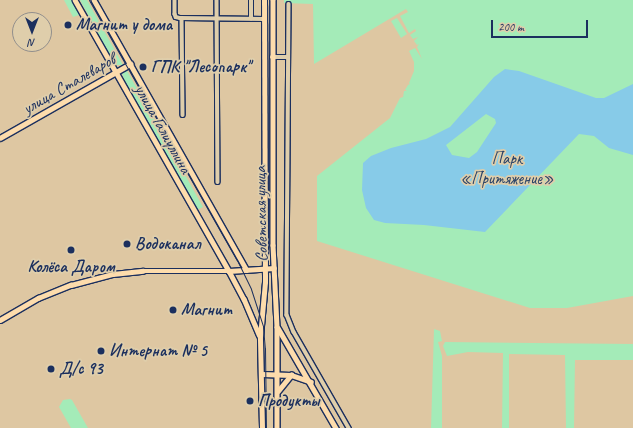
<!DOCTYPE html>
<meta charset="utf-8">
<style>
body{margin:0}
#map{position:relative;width:633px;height:428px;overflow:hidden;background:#dec7a2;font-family:Caveat,sans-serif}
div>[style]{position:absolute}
.green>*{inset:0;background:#a4ebb8}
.water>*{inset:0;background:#87cbe8}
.roads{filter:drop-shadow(1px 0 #1b2f5e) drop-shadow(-1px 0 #1b2f5e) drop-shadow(0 1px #1b2f5e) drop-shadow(0 -1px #1b2f5e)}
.minor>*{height:3.5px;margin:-1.75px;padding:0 1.75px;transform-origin:1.75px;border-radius:1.75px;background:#dfceab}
.major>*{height:4.5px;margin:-2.25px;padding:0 2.25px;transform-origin:2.25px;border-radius:2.25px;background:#fddcac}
.tram>*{height:1px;margin:-0.5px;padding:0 0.5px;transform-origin:0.5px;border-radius:0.5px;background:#1b2f5e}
.dots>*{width:11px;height:11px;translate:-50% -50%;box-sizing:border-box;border:2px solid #dfceab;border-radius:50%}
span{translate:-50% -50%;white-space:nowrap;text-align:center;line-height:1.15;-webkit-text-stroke:3.5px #dfceab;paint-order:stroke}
.poi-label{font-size:17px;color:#1b2f5e;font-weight:700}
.left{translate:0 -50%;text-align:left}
.street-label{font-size:17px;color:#1b2f5e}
.park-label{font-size:17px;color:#294267}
.north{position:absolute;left:12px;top:12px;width:40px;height:40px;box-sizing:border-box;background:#dfceab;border:1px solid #918e8c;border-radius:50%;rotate:180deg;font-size:11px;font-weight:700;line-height:16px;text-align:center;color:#1b2f5e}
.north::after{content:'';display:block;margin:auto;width:14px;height:18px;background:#1b2f5e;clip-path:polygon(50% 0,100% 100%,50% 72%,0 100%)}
.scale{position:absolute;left:491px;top:20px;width:97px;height:18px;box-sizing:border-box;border:2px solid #1b2f5e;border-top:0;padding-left:5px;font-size:12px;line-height:14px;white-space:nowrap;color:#1b2f5e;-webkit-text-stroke:3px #dfceab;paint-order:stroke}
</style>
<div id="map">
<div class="green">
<i style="clip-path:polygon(64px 0,73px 0,79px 15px,73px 17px)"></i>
<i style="clip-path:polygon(80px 0,87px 0,123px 65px,117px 65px,114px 63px)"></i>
<i style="clip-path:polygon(284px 0,633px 0,633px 296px,567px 308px,530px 308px,317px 241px,317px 176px,390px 118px,400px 98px,403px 97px,404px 91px,407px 91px,405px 90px,408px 85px,410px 84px,409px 83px,414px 71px,414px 62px,409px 51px,415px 48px,422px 59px,417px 47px,419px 44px,417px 45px,414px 41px,418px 37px,413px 39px,410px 35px,416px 31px,415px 29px,409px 33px,400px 16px,408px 12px,406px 9px,314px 64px,313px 4px,284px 3px)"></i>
<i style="clip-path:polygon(397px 18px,407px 34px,401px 38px,391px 21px)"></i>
<i style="clip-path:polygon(126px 69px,203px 207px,197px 210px,126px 85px,122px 73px)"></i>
<i style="clip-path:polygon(434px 329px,440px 331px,442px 341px,438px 342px,442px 356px,442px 428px,431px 428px)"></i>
<i style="clip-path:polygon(445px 342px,633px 344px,633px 360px,575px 360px,574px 428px,566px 428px,565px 355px,509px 354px,509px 428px,502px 428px,503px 353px,468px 352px,447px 356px,443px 346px)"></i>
<i style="clip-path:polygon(70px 399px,72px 400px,88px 428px,71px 428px,59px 407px,63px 400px)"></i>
</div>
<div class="water">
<i style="clip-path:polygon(evenodd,505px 69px,519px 71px,596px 98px,604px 98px,633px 84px,633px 155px,609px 148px,594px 136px,579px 134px,485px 232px,424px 225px,385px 223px,374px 220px,366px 208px,362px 190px,363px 163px,371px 156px,391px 148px,426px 139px,450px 127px,494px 77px,505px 69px,486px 114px,495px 119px,496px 123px,477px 152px,469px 158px,452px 155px,446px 145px,486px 114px)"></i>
</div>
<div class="roads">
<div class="minor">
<i style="left:175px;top:0;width:14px;rotate:90deg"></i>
<i style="left:175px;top:14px;width:3px;rotate:72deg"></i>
<i style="left:176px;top:17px;width:4px;rotate:14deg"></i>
<i style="left:180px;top:18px;width:84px;rotate:0.7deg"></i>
<i style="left:217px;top:0;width:182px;rotate:89.7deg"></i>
<i style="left:289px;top:4px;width:311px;rotate:90.4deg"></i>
<i style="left:287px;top:315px;width:18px;rotate:68deg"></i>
<i style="left:294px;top:332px;width:111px;rotate:60.2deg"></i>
<i style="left:182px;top:18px;width:97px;rotate:89.4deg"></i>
<i style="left:251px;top:19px;width:19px;rotate:-90deg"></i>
<i style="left:272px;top:57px;width:16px"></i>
</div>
<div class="major">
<i style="left:75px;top:0;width:312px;rotate:60.4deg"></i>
<i style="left:229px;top:271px;width:32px;rotate:62deg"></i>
<i style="left:244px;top:299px;width:39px;rotate:67deg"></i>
<i style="left:94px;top:0;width:310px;rotate:60.5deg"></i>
<i style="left:273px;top:0;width:245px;rotate:90deg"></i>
<i style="left:273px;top:245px;width:82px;rotate:87.2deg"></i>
<i style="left:277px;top:327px;width:101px;rotate:90deg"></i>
<i style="left:0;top:138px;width:150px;rotate:-29.6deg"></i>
<i style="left:0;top:320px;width:44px;rotate:-30.1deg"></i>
<i style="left:38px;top:298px;width:35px;rotate:-22deg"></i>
<i style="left:71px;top:285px;width:43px;rotate:-14.7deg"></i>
<i style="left:113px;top:274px;width:30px;rotate:-6deg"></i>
<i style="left:143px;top:271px;width:86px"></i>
<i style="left:229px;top:271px;width:45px;rotate:-3.8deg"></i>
<i style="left:278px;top:328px;width:116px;rotate:59.9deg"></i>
<i style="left:262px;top:374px;width:29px;rotate:2deg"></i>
<i style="left:291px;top:375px;width:21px;rotate:19deg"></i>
<i style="left:278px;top:391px;width:21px;rotate:-51deg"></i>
<i style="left:262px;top:428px;width:91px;rotate:-91.3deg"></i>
<i style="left:260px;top:337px;width:55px;rotate:-84.8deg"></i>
<i style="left:265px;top:282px;width:282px;rotate:-90.2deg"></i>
</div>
</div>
<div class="tram">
<i style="left:89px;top:0;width:299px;rotate:60.4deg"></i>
<i style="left:237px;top:260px;width:32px;rotate:64deg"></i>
<i style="left:251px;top:289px;width:40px;rotate:72deg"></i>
<i style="left:263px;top:327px;width:21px;rotate:85deg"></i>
<i style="left:265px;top:348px;width:80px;rotate:89.3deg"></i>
</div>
<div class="dots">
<i style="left:68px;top:25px;background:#1b2f5e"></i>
<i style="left:143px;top:67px;background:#1b2f5e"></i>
<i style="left:127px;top:244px;background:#1b2f5e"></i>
<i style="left:71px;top:250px;background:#1b2f5e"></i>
<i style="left:173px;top:310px;background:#1b2f5e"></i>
<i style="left:101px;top:351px;background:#1b2f5e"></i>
<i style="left:51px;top:369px;background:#1b2f5e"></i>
<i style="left:250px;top:401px;background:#1b2f5e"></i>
</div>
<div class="poi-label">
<span class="left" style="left:76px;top:25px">Магнит у дома</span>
<span class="left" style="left:151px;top:67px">ГПК "Лесопарк"</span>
<span class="left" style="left:135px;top:244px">Водоканал</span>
<span style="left:71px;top:267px">Колёса Даром</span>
<span class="left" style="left:181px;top:310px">Магнит</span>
<span class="left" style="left:109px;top:351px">Интернат № 5</span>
<span class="left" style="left:59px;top:369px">Д/с 93</span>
<span class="left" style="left:258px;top:401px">Продукты</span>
</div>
<div class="street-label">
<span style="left:69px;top:84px;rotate:-30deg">улица Сталеваров</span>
<span style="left:163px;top:129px;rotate:61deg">улица Галиуллина</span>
<span style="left:261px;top:214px;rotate:-91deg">Советская улица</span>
</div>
<div class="park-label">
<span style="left:507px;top:169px">Парк<br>«Притяжение»</span>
</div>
<div class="north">N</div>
<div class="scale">200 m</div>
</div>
